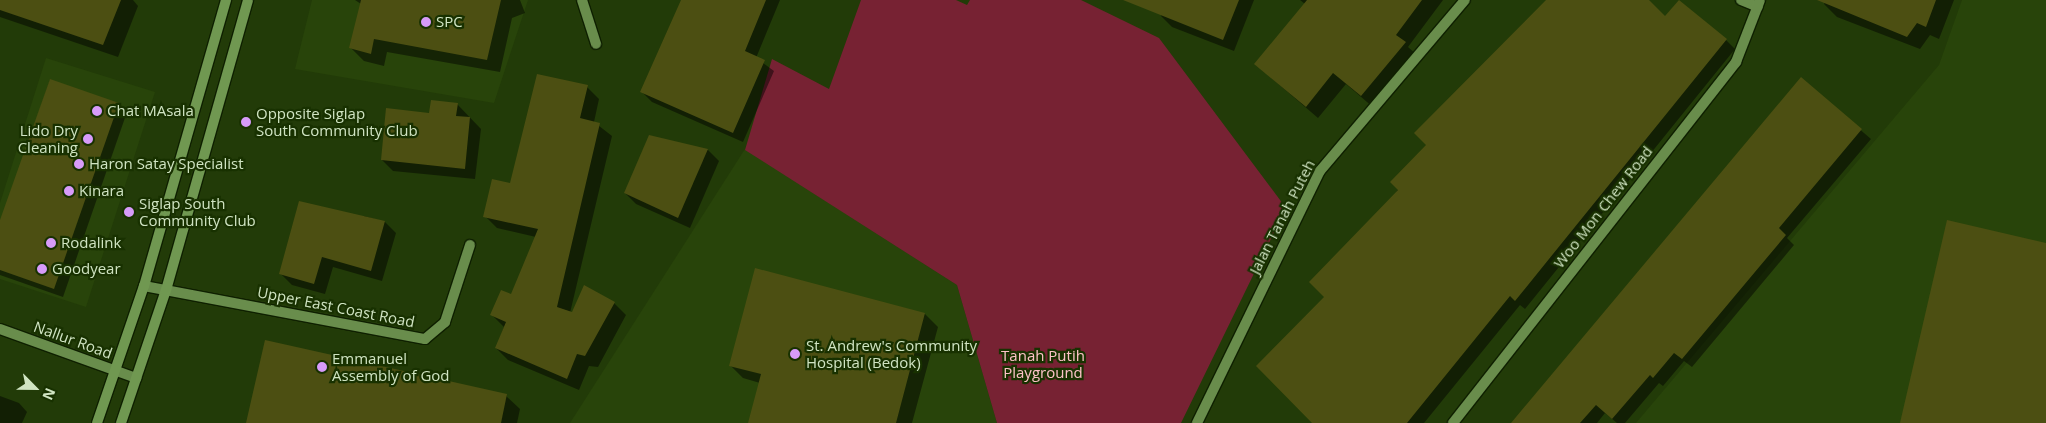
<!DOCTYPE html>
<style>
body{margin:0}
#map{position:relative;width:2046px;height:423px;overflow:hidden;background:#223b08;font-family:"Open Sans",sans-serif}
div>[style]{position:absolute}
.built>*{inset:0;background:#28440a}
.green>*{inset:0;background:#723}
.shadow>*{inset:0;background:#0007}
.building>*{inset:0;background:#4c4f12}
.roads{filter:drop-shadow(1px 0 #0f2000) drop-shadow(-1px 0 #0f2000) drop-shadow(0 1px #0f2000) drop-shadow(0 -1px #0f2000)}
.minor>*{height:10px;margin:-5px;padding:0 5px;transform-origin:5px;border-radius:5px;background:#698d4c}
.secondary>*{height:10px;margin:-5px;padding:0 5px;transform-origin:5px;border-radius:5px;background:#709851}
.dots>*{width:14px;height:14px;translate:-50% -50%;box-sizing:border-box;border:2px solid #183100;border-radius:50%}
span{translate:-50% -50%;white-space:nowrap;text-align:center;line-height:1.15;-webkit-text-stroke:4.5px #183100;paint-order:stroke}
.poi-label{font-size:15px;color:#d0e4c2}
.left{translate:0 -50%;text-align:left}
.right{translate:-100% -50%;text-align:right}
.street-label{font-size:15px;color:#d0e4c2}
.park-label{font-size:15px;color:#fdc2c7}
.north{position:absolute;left:10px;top:363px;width:50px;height:50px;-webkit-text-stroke:4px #183100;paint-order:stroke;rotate:113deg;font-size:14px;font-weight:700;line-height:20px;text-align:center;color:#d0e4c2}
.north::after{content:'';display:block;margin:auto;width:18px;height:22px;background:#d0e4c2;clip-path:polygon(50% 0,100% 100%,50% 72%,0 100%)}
</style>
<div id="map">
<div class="built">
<i style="clip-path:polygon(312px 0,528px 0,494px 103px,295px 69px)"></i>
<i style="clip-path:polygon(1962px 0,2046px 0,2046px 423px,1636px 423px,1939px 65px)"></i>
<i style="clip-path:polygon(46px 58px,155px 92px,86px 307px,0 279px,0 203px)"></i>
<i style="clip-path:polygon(745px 149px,957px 285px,997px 423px,570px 423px)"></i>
</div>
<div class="green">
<i style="clip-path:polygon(861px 0,956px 0,967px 5px,970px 0,1081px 0,1159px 38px,1286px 208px,1181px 423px,997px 423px,957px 285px,745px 150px,772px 59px,829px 89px)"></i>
</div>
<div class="shadow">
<i style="clip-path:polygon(0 0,133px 0,138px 6px,118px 57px,0 17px)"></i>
<i style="clip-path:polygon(355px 0,520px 0,525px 13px,512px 18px,500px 72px,387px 52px,384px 66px,364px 61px,351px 48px,361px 4px)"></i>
<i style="clip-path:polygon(688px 0,780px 0,756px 58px,774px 71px,743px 142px,652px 102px,642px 92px)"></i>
<i style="clip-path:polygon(1167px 0,1254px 0,1234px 51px,1172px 27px,1161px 16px)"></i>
<i style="clip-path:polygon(1300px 0,1443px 0,1408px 47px,1417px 55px,1374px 108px,1346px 84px,1318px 118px,1255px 64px,1305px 4px)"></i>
<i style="clip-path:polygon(1548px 0,1647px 0,1665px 18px,1726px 40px,1735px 49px,1525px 309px,1520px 305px,1424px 423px,1314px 423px,1326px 297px,1428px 145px)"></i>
<i style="clip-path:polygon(1826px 0,1954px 0,1939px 39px,1930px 35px,1920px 49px,1837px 17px,1824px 4px)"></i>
<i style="clip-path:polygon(1801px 79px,1871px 139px,1787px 238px,1794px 245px,1692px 367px,1684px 361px,1663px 386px,1659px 383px,1625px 423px,1617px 423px,1605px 413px,1597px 423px,1512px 423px)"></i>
<i style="clip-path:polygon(50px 80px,119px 104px,127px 112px,63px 297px,0 275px,0 224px)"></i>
<i style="clip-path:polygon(587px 87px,599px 99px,594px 122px,612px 136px,570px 313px,614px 303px,626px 315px,598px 367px,589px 366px,579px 390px,508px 360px,496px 348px,504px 327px,492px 315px,511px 296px,536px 237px,497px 228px,485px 216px)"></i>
<i style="clip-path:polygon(457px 104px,481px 129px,475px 179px,393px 171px,382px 160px)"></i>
<i style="clip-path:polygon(650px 136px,708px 150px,719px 161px,690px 228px,636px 204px,625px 193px)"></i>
<i style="clip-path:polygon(364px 216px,385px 222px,396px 233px,382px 281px,333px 267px,325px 294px,292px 285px,280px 273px,356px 217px)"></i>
<i style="clip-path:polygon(925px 314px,938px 327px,912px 423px,749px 423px,760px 383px,743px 378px,730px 365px)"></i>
<i style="clip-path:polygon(0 396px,19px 403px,27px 412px,22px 423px,0 423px)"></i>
<i style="clip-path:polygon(506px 396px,520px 409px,517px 423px,248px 423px)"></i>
</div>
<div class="building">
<i style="clip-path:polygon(0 0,121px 0,103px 45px,0 10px)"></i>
<i style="clip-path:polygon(361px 0,501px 0,487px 60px,374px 39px,371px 54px,349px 48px)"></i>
<i style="clip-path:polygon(681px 0,766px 0,745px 51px,765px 60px,733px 133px,640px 92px)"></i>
<i style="clip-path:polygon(1123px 0,1239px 0,1223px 40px)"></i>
<i style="clip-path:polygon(1307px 0,1422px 0,1396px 35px,1406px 42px,1361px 96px,1333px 73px,1306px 107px,1254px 64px)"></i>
<i style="clip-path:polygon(1546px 0,1649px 0,1665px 16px,1679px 0,1727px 39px,1515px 301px,1510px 296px,1407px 423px,1312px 423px,1256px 366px,1324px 297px,1309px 282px,1398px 190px,1390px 182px,1426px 145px,1414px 133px)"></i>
<i style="clip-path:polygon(1817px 0,1936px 0,1926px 27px,1917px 23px,1907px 37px)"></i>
<i style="clip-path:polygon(537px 74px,588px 85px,580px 118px,600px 123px,557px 307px,572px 312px,584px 285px,615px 302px,585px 356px,577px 354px,567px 379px,495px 348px,506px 322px,490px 315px,501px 290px,511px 294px,538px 229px,483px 217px,492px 179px,510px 183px)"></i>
<i style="clip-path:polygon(1801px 77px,1862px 129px,1779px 228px,1786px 235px,1682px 359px,1674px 353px,1653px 378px,1650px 375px,1612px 419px,1596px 405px,1580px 423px,1511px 423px)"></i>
<i style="clip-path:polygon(50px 79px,119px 103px,54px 289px,0 270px,0 220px)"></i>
<i style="clip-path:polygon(431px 100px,458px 103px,456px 116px,470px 117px,465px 169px,381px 160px,386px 108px,429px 113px)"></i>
<i style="clip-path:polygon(649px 135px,708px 149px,678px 218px,624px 193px)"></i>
<i style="clip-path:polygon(299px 201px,385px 221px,371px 271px,322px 257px,314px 284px,279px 274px)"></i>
<i style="clip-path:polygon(1947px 220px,2046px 243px,2046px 423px,1900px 423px)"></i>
<i style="clip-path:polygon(755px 268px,925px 313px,896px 423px,748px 423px,761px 374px,729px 366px)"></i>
<i style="clip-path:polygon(265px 340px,507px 394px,501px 423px,246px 423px)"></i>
</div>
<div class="roads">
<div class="minor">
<i style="left:582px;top:0;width:46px;rotate:72.3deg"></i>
<i style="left:1741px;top:0;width:18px;rotate:22deg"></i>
<i style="left:144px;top:286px;width:286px;rotate:10.7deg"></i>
<i style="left:425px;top:339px;width:26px;rotate:-40deg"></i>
<i style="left:445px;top:322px;width:81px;rotate:-72deg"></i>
<i style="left:0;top:329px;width:145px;rotate:19.8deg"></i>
<i style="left:1197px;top:423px;width:280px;rotate:-64deg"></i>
<i style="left:1320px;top:171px;width:224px;rotate:-49.7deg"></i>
<i style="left:1453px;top:423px;width:459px;rotate:-51.9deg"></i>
<i style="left:1736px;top:62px;width:66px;rotate:-68.8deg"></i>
</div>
<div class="secondary">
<i style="left:97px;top:423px;width:145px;rotate:-71.1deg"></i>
<i style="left:144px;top:286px;width:298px;rotate:-74deg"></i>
<i style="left:121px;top:423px;width:140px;rotate:-71.3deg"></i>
<i style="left:166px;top:290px;width:301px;rotate:-74.2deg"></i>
</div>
</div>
<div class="dots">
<i style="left:426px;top:22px;background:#d79bf9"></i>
<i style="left:97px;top:111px;background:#d79bf9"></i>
<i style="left:246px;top:122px;background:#d79bf9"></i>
<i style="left:88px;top:139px;background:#d79bf9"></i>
<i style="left:79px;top:164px;background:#d79bf9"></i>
<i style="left:69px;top:191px;background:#d79bf9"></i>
<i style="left:129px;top:212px;background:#d79bf9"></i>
<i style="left:51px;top:243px;background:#d79bf9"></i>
<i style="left:42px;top:269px;background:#d79bf9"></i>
<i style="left:795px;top:354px;background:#d79bf9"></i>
<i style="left:322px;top:367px;background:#d79bf9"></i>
</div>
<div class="poi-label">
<span class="left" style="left:436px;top:22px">SPC</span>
<span class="left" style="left:107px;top:111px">Chat MAsala</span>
<span class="left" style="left:256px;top:122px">Opposite Siglap<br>South Community Club</span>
<span class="right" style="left:78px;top:139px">Lido Dry<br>Cleaning</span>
<span class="left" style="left:89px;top:164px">Haron Satay Specialist</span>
<span class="left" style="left:79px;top:191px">Kinara</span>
<span class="left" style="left:139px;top:212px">Siglap South<br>Community Club</span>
<span class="left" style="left:61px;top:243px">Rodalink</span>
<span class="left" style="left:52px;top:269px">Goodyear</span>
<span class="left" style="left:806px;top:354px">St. Andrew's Community<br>Hospital (Bedok)</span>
<span class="left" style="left:332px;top:367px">Emmanuel<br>Assembly of God</span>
</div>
<div class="street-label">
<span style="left:1603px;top:207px;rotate:-52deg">Woo Mon Chew Road</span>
<span style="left:1282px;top:217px;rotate:-63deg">Jalan Tanah Puteh</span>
<span style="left:336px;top:307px;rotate:11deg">Upper East Coast Road</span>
<span style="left:73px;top:340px;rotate:20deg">Nallur Road</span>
</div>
<div class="park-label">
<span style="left:1043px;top:364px">Tanah Putih<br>Playground</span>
</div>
<div class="north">N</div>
</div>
